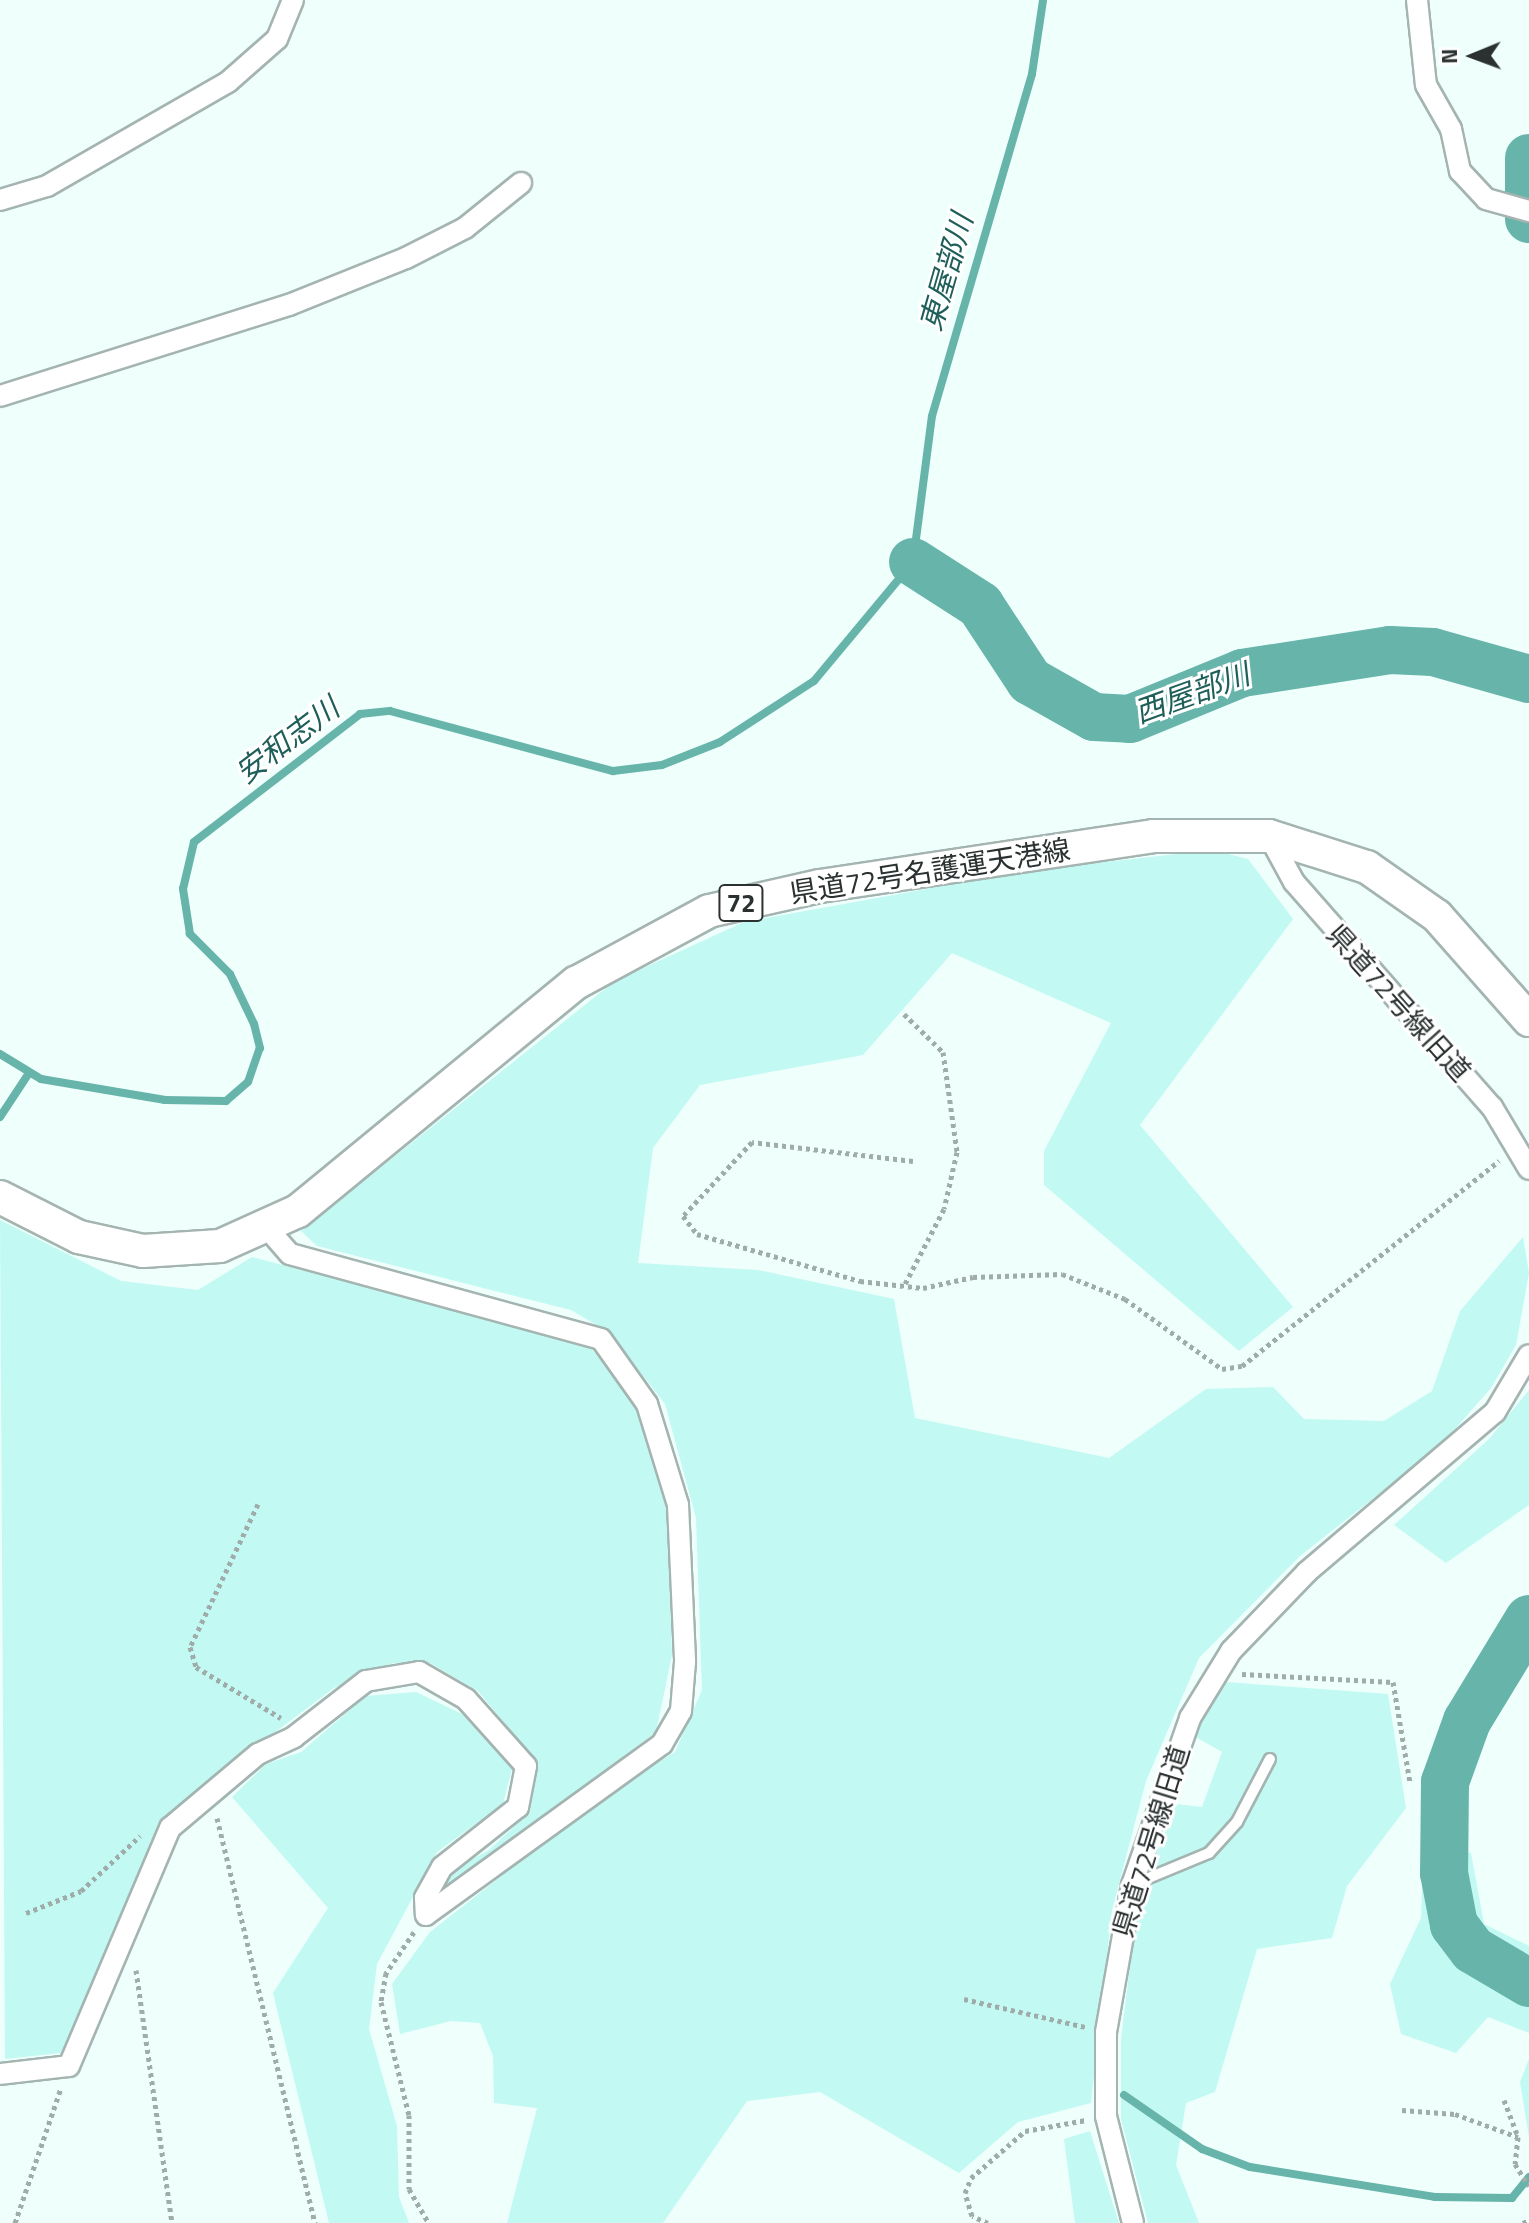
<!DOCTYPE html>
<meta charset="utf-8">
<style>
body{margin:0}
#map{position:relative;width:1529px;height:2223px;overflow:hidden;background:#eefffc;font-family:"Titillium Web","Noto Sans JP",sans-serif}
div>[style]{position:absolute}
.green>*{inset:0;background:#c2faf3}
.stream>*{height:8px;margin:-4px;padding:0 4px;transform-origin:4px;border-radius:4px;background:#67b4ab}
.river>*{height:48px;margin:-24px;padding:0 24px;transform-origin:24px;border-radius:24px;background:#67b4ab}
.path>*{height:5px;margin-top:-2.5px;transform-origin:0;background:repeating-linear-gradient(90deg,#9facaa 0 4px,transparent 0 8px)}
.roads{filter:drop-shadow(2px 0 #a4b4b1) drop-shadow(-2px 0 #a4b4b1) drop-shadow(0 2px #a4b4b1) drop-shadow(0 -2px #a4b4b1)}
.service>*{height:10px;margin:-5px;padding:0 5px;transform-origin:5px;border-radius:5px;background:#fff}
.minor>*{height:20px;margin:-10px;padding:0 10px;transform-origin:10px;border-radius:10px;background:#fff}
.primary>*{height:32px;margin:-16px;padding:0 16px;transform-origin:16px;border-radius:16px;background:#fff}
span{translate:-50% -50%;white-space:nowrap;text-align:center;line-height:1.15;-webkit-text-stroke:6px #fff;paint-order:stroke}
.shield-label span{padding:2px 6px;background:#fff;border:2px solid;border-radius:6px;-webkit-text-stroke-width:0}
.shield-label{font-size:26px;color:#2a3130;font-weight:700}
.street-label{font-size:28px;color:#2a3130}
.water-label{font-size:30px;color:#1f5f59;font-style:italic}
.north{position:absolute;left:1433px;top:16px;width:80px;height:80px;-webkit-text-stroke:6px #fff;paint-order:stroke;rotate:269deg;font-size:22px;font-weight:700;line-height:32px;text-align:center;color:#2a3130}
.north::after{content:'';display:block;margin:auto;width:28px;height:36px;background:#2a3130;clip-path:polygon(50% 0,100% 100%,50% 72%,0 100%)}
</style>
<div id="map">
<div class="green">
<i style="clip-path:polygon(1212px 850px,1248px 859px,1293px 919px,1140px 1125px,1293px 1307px,1239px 1351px,1044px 1185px,1044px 1151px,1111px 1023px,952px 953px,863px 1055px,700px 1085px,653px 1148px,638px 1263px,758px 1270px,894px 1299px,915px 1418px,1109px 1458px,1206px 1389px,1273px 1387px,1304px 1419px,1384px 1421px,1432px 1391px,1460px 1311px,1523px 1237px,1529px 1273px,1516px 1345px,1491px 1388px,1441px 1445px,1300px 1556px,1199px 1658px,1146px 1781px,1112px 1910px,1091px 2103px,1018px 2122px,959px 2173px,820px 2092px,747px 2101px,663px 2223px,507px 2223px,537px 2108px,494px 2103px,493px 2056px,480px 2023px,451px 2021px,400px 2034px,392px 1984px,430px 1932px,606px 1794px,675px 1752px,702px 1690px,696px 1518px,665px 1404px,610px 1333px,571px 1310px,317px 1246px,301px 1231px,615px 981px,744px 922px,1026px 871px)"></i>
<i style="clip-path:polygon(0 1220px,121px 1281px,198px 1290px,252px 1257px,588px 1345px,636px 1402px,652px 1450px,667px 1507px,672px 1655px,656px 1732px,434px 1898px,445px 1874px,489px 1850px,530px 1812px,538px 1763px,478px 1691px,430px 1663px,393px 1663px,334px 1688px,198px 1790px,155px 1834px,61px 2053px,5px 2059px)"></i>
<i style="clip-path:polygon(1529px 1390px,1529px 1505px,1446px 1563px,1394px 1525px,1489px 1439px)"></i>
<i style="clip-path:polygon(1226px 1682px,1388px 1694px,1406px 1808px,1347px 1886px,1332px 1938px,1257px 1949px,1215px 2092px,1186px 2103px,1176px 2165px,1199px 2223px,1148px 2223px,1121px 2119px,1121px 2039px,1134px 1933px,1168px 1803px,1202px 1807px,1222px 1752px,1194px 1736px)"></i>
<i style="clip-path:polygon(416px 1692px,462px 1714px,512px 1769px,503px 1804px,437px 1852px,377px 1964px,369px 2029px,397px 2126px,399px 2197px,409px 2223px,329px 2223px,273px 1993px,328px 1908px,232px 1797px,266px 1764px,301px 1752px,366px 1696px)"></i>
<i style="clip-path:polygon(1424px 1842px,1471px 1853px,1484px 1924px,1529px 1946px,1529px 2033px,1488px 2017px,1456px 2053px,1401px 2034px,1390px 1984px,1421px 1918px)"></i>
<i style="clip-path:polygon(1529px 2059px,1529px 2137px,1520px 2082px)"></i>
<i style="clip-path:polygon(1090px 2131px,1118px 2220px,1119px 2223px,1075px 2223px,1064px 2139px)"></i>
</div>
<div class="stream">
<i style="left:0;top:1054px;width:48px;rotate:31.4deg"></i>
<i style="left:41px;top:1079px;width:126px;rotate:9.6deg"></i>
<i style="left:165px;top:1100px;width:61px;rotate:0.9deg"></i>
<i style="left:226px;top:1101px;width:29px;rotate:-41deg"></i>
<i style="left:248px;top:1082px;width:36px;rotate:-71deg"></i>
<i style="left:260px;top:1048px;width:25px;rotate:-104deg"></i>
<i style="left:254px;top:1024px;width:55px;rotate:-115.6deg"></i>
<i style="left:230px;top:974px;width:57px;rotate:-135deg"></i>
<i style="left:190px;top:934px;width:46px;rotate:-98.8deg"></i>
<i style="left:183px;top:889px;width:48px;rotate:-76.8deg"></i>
<i style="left:194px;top:842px;width:210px;rotate:-37.6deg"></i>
<i style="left:360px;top:714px;width:30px;rotate:-6deg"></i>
<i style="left:390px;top:711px;width:231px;rotate:15.1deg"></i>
<i style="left:613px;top:771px;width:49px;rotate:-7deg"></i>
<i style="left:662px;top:765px;width:62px;rotate:-21.6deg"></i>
<i style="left:720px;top:742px;width:112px;rotate:-33deg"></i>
<i style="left:814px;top:681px;width:155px;rotate:-50.2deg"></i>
<i style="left:913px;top:562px;width:147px;rotate:-82.6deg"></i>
<i style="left:932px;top:416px;width:356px;rotate:-73.7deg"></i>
<i style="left:1032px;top:74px;width:75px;rotate:-81.5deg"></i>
<i style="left:0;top:1117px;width:53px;rotate:-56.6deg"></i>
<i style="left:1124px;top:2095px;width:95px;rotate:34.7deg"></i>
<i style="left:1202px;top:2149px;width:51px;rotate:20.6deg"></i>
<i style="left:1250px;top:2167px;width:187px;rotate:9.2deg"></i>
<i style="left:1435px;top:2197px;width:77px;rotate:0.7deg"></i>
<i style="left:1512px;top:2198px;width:27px;rotate:-51deg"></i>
</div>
<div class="river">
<i style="left:1529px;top:158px;width:61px;rotate:90deg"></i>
<i style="left:913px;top:562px;width:80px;rotate:32.7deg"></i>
<i style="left:980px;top:605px;width:91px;rotate:56.7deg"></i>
<i style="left:1030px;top:681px;width:73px;rotate:29.4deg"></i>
<i style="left:1094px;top:717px;width:36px;rotate:3deg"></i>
<i style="left:1130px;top:719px;width:121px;rotate:-22.3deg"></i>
<i style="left:1242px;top:673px;width:150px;rotate:-8.8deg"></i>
<i style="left:1390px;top:650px;width:43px;rotate:2.7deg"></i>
<i style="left:1433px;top:652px;width:100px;rotate:15.7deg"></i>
<i style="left:1529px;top:1619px;width:119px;rotate:121.3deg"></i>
<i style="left:1467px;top:1721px;width:65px;rotate:109.8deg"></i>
<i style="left:1445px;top:1782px;width:91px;rotate:90.6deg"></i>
<i style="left:1444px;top:1873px;width:53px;rotate:79.1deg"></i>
<i style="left:1454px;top:1925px;width:31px;rotate:53deg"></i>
<i style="left:1473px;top:1950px;width:65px;rotate:30.5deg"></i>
</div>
<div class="path">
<i style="left:904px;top:1014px;width:54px;rotate:44.3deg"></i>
<i style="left:943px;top:1052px;width:101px;rotate:82deg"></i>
<i style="left:957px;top:1152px;width:58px;rotate:102.8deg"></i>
<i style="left:944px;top:1209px;width:87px;rotate:117.5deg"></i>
<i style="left:913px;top:1161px;width:162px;rotate:-173.3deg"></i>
<i style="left:752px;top:1142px;width:101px;rotate:133deg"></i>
<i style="left:683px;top:1216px;width:23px;rotate:52deg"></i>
<i style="left:697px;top:1234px;width:170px;rotate:16.1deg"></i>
<i style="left:860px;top:1281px;width:63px;rotate:6.3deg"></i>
<i style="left:923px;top:1288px;width:51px;rotate:-12.4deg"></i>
<i style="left:973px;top:1277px;width:89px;rotate:-1.9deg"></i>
<i style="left:1062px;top:1274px;width:68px;rotate:21.6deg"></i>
<i style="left:1125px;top:1299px;width:120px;rotate:35.8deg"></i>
<i style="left:1222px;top:1369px;width:20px;rotate:-9deg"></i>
<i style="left:1242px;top:1366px;width:329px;rotate:-38.6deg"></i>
<i style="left:258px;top:1504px;width:158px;rotate:115.4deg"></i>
<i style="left:190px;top:1647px;width:21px;rotate:73deg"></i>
<i style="left:196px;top:1667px;width:99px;rotate:31deg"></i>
<i style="left:1242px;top:1674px;width:151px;rotate:3deg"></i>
<i style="left:1393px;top:1682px;width:101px;rotate:80.4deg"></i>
<i style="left:217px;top:1818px;width:417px;rotate:76.4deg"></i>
<i style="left:26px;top:1913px;width:59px;rotate:-21.8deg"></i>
<i style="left:81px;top:1891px;width:81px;rotate:-43deg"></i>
<i style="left:414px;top:1932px;width:50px;rotate:124.3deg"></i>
<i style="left:386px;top:1973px;width:29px;rotate:100deg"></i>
<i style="left:381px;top:2002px;width:116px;rotate:76.1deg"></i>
<i style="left:409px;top:2115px;width:74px;rotate:90deg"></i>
<i style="left:409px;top:2189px;width:39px;rotate:60deg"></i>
<i style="left:136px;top:1970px;width:256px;rotate:81.9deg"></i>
<i style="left:964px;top:1999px;width:124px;rotate:13deg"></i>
<i style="left:1504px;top:2100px;width:40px;rotate:69deg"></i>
<i style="left:1518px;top:2137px;width:27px;rotate:96deg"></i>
<i style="left:1515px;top:2164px;width:26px;rotate:58deg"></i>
<i style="left:1402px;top:2110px;width:53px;rotate:4.3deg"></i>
<i style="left:1455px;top:2114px;width:67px;rotate:20.1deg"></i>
<i style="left:15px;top:2223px;width:143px;rotate:-71.2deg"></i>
<i style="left:988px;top:2223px;width:17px;rotate:-156deg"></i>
<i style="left:972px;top:2216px;width:24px;rotate:-107deg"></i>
<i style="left:965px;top:2193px;width:16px;rotate:-68deg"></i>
<i style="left:971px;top:2178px;width:72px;rotate:-41deg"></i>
<i style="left:1025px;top:2131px;width:62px;rotate:-10.2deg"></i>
<i style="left:1523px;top:2223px;width:7px;rotate:-27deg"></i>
</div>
<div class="roads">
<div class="service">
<i style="left:1134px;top:1884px;width:81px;rotate:-22.5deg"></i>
<i style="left:1209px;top:1853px;width:42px;rotate:-47.9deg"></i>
<i style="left:1237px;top:1822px;width:71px;rotate:-62.4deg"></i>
</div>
<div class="minor">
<i style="left:1417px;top:0;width:85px;rotate:84deg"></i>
<i style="left:1426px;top:85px;width:51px;rotate:60.4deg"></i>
<i style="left:1451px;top:129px;width:43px;rotate:77.9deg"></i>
<i style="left:1460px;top:171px;width:38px;rotate:47deg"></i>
<i style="left:1486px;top:199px;width:45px;rotate:15.6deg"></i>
<i style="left:0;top:200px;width:49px;rotate:-16.6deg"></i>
<i style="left:47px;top:186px;width:209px;rotate:-29.9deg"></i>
<i style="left:228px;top:82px;width:65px;rotate:-41.3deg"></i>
<i style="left:277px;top:39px;width:42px;rotate:-67.7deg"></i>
<i style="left:0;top:396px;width:303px;rotate:-17.5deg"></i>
<i style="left:289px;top:305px;width:126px;rotate:-21.9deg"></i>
<i style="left:406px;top:258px;width:66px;rotate:-27deg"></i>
<i style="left:465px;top:228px;width:72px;rotate:-38.8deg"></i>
<i style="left:1269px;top:836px;width:52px;rotate:61.5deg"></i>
<i style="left:1294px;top:882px;width:300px;rotate:48.7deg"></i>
<i style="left:1492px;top:1107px;width:72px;rotate:59.2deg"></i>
<i style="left:268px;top:1229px;width:33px;rotate:49deg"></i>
<i style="left:290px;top:1254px;width:322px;rotate:15.3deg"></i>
<i style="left:601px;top:1339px;width:80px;rotate:54.7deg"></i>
<i style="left:647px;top:1404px;width:106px;rotate:72.9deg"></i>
<i style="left:678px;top:1505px;width:157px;rotate:87.4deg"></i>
<i style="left:685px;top:1662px;width:49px;rotate:94.7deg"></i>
<i style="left:681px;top:1711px;width:38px;rotate:120deg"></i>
<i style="left:662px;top:1744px;width:291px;rotate:144.1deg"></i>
<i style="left:0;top:2074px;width:69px;rotate:-6.6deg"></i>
<i style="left:69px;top:2066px;width:259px;rotate:-67deg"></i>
<i style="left:170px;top:1828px;width:115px;rotate:-40.1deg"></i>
<i style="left:258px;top:1754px;width:40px;rotate:-25deg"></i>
<i style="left:294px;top:1737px;width:91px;rotate:-37.9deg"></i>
<i style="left:366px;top:1681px;width:54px;rotate:-9.6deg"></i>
<i style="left:419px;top:1672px;width:54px;rotate:29.9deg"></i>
<i style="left:466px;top:1699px;width:90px;rotate:48.2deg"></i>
<i style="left:526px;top:1766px;width:42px;rotate:101deg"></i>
<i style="left:518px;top:1807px;width:97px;rotate:141.7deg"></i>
<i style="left:442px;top:1867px;width:35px;rotate:119deg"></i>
<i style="left:425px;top:1898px;width:17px;rotate:87deg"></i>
<i style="left:1133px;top:2223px;width:110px;rotate:-104.2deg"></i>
<i style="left:1106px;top:2116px;width:84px;rotate:-90deg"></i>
<i style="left:1106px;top:2032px;width:149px;rotate:-80deg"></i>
<i style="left:1132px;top:1885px;width:177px;rotate:-70.8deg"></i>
<i style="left:1190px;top:1718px;width:79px;rotate:-58.5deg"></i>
<i style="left:1231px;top:1651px;width:110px;rotate:-46.1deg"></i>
<i style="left:1307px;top:1572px;width:247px;rotate:-40.4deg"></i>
<i style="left:1495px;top:1412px;width:66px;rotate:-59.2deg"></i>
</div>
<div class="primary">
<i style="left:0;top:1197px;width:89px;rotate:26.9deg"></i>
<i style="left:79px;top:1237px;width:66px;rotate:12.3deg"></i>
<i style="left:143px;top:1251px;width:77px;rotate:-3.7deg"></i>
<i style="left:220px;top:1246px;width:85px;rotate:-24.2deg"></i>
<i style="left:298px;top:1211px;width:360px;rotate:-39.4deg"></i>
<i style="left:576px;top:983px;width:151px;rotate:-28.4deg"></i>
<i style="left:709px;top:911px;width:114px;rotate:-12.7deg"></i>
<i style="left:820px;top:886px;width:337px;rotate:-8.5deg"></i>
<i style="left:1153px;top:836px;width:116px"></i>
<i style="left:1269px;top:836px;width:103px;rotate:17.6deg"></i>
<i style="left:1367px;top:867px;width:85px;rotate:35deg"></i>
<i style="left:1437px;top:916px;width:139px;rotate:48.5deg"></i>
</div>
</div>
<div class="shield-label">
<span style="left:741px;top:903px">72</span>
</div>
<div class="street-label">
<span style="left:930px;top:871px;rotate:-9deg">県道72号名護運天港線</span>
<span style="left:1399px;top:1003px;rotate:48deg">県道72号線旧道</span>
<span style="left:1151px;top:1841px;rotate:-73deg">県道72号線旧道</span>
</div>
<div class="water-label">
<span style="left:946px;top:272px;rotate:-74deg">東屋部川</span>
<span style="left:1192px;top:693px;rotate:-20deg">西屋部川</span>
<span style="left:287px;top:740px;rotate:-37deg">安和志川</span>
</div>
<div class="north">N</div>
</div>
